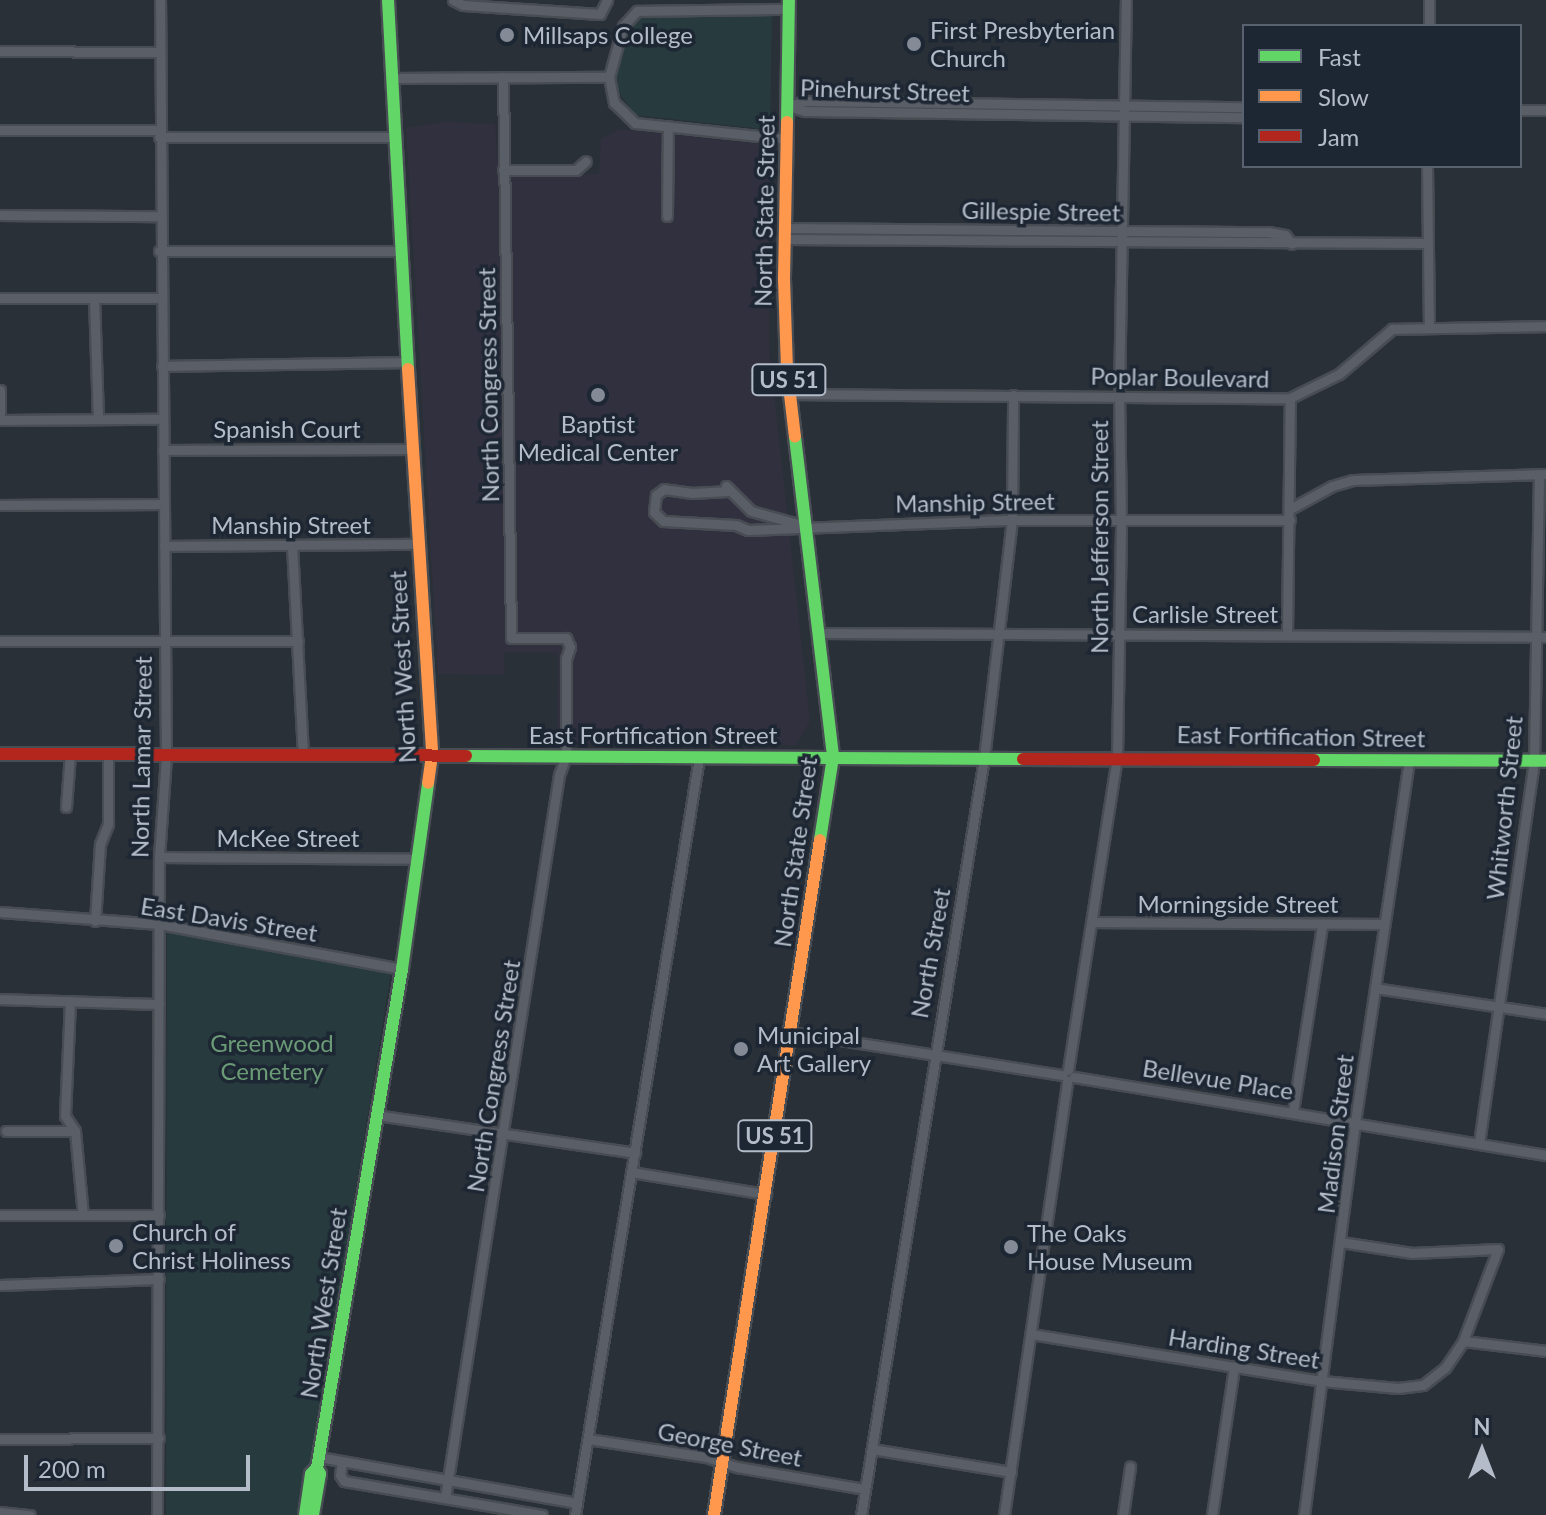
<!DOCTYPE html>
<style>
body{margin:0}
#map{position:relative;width:1546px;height:1515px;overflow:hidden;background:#2a3038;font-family:Lato,sans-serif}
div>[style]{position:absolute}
.medical>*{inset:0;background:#31303e}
.green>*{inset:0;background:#273a3e}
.roads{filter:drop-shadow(2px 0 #484c53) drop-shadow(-2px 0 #484c53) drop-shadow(0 2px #484c53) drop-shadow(0 -2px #484c53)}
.street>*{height:9px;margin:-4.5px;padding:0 4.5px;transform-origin:4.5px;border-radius:4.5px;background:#5a5e66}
.fast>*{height:12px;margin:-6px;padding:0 6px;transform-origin:6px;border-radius:6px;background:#63d668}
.slow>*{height:12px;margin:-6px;padding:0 6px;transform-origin:6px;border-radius:6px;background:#ff974d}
.jam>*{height:12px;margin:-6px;padding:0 6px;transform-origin:6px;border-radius:6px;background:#b3261e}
.dots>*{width:22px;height:22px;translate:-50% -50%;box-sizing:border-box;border:4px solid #1d2633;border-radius:50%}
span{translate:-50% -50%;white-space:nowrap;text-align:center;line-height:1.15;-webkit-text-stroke:7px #1d2633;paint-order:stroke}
.shield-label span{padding:2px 6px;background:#1d2633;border:2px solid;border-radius:6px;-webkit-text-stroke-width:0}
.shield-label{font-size:22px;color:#b4bcc9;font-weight:700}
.poi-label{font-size:24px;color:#b4bcc9}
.left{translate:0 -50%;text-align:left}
.street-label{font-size:24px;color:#b4bcc9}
.park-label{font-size:24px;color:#6b9a76}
.legend{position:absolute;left:1242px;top:24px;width:280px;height:144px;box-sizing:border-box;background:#1d2633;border:2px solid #59626f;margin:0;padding:10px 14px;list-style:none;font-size:24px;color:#b4bcc9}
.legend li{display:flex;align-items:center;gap:16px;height:40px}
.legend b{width:40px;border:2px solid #59626f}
.north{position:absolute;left:1442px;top:1411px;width:80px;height:80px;-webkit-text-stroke:6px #1d2633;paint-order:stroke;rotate:0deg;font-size:22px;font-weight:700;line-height:32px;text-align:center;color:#b4bcc9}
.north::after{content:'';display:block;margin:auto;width:28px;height:36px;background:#b4bcc9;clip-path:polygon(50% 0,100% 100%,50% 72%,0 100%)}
.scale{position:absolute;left:24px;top:1455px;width:226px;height:36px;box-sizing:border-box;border:4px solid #b4bcc9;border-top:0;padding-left:10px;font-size:24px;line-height:28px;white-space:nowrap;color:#b4bcc9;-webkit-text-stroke:6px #1d2633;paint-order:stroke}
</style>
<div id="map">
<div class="medical">
<i style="clip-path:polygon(443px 122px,495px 124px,499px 176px,599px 174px,601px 139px,620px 129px,769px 145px,769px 349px,810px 721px,796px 745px,557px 744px,558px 653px,504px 652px,505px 675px,438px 674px,406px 128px)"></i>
</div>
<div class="green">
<i style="clip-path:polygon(642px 14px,772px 14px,770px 130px,635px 115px,615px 87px,624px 34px,630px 22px)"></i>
<i style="clip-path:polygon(167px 931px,391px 972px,303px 1515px,166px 1515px)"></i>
</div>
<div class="roads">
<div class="street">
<i style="left:453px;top:0;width:11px;rotate:27deg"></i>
<i style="left:463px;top:5px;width:137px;rotate:3.8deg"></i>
<i style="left:600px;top:14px;width:16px;rotate:-63deg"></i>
<i style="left:1429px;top:26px;width:26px;rotate:-90deg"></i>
<i style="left:0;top:51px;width:160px;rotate:0.4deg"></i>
<i style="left:503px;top:77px;width:561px;rotate:89.18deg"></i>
<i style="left:511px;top:638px;width:55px"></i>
<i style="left:391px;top:78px;width:218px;rotate:-0.3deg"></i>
<i style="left:788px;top:106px;width:18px;rotate:-16deg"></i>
<i style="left:805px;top:101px;width:439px;rotate:0.8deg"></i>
<i style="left:791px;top:107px;width:15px;rotate:16deg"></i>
<i style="left:805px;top:111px;width:439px;rotate:0.8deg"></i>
<i style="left:1520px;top:110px;width:26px"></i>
<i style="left:0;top:130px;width:159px"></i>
<i style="left:159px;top:137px;width:234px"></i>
<i style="left:787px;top:139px;width:153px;rotate:-174deg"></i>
<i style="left:635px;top:123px;width:29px;rotate:-136deg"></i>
<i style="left:614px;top:103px;width:26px;rotate:-101deg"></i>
<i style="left:609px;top:77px;width:53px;rotate:-74.6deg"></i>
<i style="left:623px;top:26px;width:21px;rotate:-47deg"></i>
<i style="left:637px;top:11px;width:152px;rotate:-0.8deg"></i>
<i style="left:1427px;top:166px;width:160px;rotate:89.3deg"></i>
<i style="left:503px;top:170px;width:73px"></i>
<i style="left:576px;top:170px;width:13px;rotate:-42deg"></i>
<i style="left:0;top:215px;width:159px;rotate:0.4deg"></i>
<i style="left:667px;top:216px;width:90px;rotate:-89.4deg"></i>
<i style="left:785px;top:228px;width:483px;rotate:0.5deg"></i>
<i style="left:1268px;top:232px;width:17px;rotate:10deg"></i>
<i style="left:1285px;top:235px;width:11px;rotate:52deg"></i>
<i style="left:785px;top:239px;width:641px;rotate:0.36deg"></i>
<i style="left:159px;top:251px;width:241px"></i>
<i style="left:0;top:298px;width:159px"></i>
<i style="left:94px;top:298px;width:120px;rotate:88.1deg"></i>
<i style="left:162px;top:366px;width:245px;rotate:-0.9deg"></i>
<i style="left:0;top:390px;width:30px;rotate:90deg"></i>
<i style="left:791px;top:394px;width:499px;rotate:0.5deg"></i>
<i style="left:1290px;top:398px;width:55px;rotate:-26.1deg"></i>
<i style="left:1339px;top:374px;width:70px;rotate:-40.3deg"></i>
<i style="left:1392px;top:329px;width:154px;rotate:-1.1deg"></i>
<i style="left:0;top:420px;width:162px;rotate:-0.4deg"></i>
<i style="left:163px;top:450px;width:249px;rotate:-0.2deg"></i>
<i style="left:726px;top:486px;width:35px;rotate:45deg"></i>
<i style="left:751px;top:511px;width:53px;rotate:15.4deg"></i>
<i style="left:728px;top:491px;width:36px;rotate:177deg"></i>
<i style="left:692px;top:493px;width:28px;rotate:-172deg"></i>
<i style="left:664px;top:489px;width:10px;rotate:143deg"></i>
<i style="left:656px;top:495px;width:17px;rotate:97deg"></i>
<i style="left:654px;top:512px;width:13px;rotate:45deg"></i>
<i style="left:663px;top:521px;width:73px;rotate:3.1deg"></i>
<i style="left:736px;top:525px;width:13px;rotate:23deg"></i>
<i style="left:748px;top:530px;width:264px;rotate:-2.2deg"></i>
<i style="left:1012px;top:520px;width:278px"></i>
<i style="left:0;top:505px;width:164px;rotate:-0.3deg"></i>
<i style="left:1290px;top:509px;width:48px;rotate:-28.7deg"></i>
<i style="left:1332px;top:486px;width:22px;rotate:-16deg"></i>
<i style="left:1353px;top:480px;width:193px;rotate:-1.8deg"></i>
<i style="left:292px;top:545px;width:211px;rotate:87deg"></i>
<i style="left:164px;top:546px;width:254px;rotate:-0.5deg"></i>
<i style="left:817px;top:633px;width:729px;rotate:0.31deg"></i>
<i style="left:1287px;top:634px;width:236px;rotate:-89.3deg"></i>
<i style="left:0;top:641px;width:298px"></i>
<i style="left:66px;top:807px;width:53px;rotate:-85.7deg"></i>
<i style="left:159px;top:857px;width:258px;rotate:0.4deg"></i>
<i style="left:0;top:912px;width:159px;rotate:4.3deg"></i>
<i style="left:159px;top:924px;width:247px;rotate:10.5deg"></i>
<i style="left:95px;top:921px;width:77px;rotate:-86.3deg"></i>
<i style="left:100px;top:844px;width:22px;rotate:-68deg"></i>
<i style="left:108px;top:824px;width:71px;rotate:-90deg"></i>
<i style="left:1092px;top:922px;width:292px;rotate:0.4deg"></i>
<i style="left:1375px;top:988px;width:173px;rotate:8.6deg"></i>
<i style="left:0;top:999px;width:159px;rotate:1.8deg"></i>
<i style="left:70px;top:1001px;width:115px;rotate:92.5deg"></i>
<i style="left:65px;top:1116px;width:18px;rotate:56deg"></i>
<i style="left:790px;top:1032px;width:276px;rotate:9deg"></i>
<i style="left:1068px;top:1070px;width:317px;rotate:-81.1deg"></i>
<i style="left:1117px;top:757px;width:237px;rotate:-89deg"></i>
<i style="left:1121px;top:520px;width:124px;rotate:-90.9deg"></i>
<i style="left:1119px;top:396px;width:396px;rotate:-89deg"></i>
<i style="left:1074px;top:1077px;width:478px;rotate:9.4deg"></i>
<i style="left:1293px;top:1111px;width:188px;rotate:-81.1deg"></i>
<i style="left:376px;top:1115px;width:262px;rotate:8.3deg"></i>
<i style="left:6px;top:1131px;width:69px"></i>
<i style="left:75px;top:1131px;width:84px;rotate:84.6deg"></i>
<i style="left:1479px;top:1143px;width:386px;rotate:-81.8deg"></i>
<i style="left:1534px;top:761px;width:287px;rotate:-89deg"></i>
<i style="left:631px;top:1172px;width:137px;rotate:9.3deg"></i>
<i style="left:0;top:1215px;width:159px"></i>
<i style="left:0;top:1285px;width:159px;rotate:-2.2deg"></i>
<i style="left:1031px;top:1334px;width:295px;rotate:9.2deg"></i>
<i style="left:1322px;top:1381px;width:76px;rotate:5.3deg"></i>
<i style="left:1398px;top:1388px;width:25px;rotate:-7deg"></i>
<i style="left:1423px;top:1385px;width:28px;rotate:-38deg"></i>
<i style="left:1445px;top:1368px;width:32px;rotate:-56deg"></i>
<i style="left:1463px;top:1341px;width:98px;rotate:-69.2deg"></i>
<i style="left:1498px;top:1249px;width:86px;rotate:177.3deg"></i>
<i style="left:1412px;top:1253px;width:72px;rotate:-171.2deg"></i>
<i style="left:1463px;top:1341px;width:84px;rotate:6.9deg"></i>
<i style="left:0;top:1439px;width:159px;rotate:-0.4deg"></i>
<i style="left:588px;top:1439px;width:119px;rotate:8.7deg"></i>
<i style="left:706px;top:1457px;width:33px;rotate:18deg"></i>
<i style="left:737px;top:1467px;width:130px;rotate:9.8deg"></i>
<i style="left:872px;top:1449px;width:141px;rotate:9.4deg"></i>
<i style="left:319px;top:1457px;width:262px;rotate:10.1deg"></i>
<i style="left:342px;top:1461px;width:14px;rotate:98deg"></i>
<i style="left:340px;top:1475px;width:7px;rotate:56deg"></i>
<i style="left:344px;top:1481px;width:201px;rotate:9.7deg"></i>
<i style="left:445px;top:1498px;width:732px;rotate:-81.04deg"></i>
<i style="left:559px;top:775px;width:20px;rotate:-70deg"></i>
<i style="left:566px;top:756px;width:97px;rotate:-90deg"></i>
<i style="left:566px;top:659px;width:13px;rotate:-72deg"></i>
<i style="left:570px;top:647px;width:10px;rotate:-114deg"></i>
<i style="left:0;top:1512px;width:30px;rotate:6deg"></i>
<i style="left:157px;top:1515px;width:658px;rotate:-89.83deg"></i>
<i style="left:159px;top:857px;width:101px;rotate:-86deg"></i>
<i style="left:166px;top:756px;width:756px;rotate:-90.45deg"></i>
<i style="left:575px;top:1515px;width:767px;rotate:-80.7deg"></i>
<i style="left:861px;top:1515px;width:767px;rotate:-80.77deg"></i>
<i style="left:984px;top:758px;width:240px;rotate:-83.3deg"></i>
<i style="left:1012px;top:520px;width:125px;rotate:-89.5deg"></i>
<i style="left:1004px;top:1515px;width:439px;rotate:-81.7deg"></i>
<i style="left:1123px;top:1515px;width:49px;rotate:-81.7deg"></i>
<i style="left:1212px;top:1515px;width:150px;rotate:-81.5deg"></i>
<i style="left:1304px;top:1515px;width:396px;rotate:-82.6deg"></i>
<i style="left:1355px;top:1122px;width:367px;rotate:-81.5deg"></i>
</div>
<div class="fast">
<i style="left:388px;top:0;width:370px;rotate:86.9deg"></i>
<i style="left:787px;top:122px;width:122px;rotate:-89.1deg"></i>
<i style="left:795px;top:437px;width:322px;rotate:83.2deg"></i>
<i style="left:833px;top:757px;width:84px;rotate:98.9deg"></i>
<i style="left:466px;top:756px;width:557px;rotate:0.31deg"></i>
<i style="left:1314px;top:760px;width:232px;rotate:0.2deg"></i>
<i style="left:305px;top:1515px;width:41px;rotate:-81.7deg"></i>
<i style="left:311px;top:1474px;width:8px;rotate:-45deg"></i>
<i style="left:313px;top:1515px;width:42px;rotate:-80.3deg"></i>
<i style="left:320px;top:1474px;width:7px;rotate:-117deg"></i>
<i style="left:317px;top:1468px;width:506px;rotate:-80.33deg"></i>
<i style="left:402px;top:969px;width:188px;rotate:-82deg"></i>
</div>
<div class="slow">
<i style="left:787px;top:122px;width:157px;rotate:91.1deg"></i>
<i style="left:784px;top:279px;width:90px;rotate:88.1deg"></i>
<i style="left:787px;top:369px;width:68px;rotate:83.3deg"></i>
<i style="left:408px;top:369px;width:387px;rotate:86.4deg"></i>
<i style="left:432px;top:755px;width:28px;rotate:98deg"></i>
<i style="left:714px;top:1515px;width:683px;rotate:-81.08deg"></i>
</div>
<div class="jam">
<i style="left:0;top:754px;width:466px;rotate:0.2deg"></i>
<i style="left:1023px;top:759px;width:291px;rotate:0.2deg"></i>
</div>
</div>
<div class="dots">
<i style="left:507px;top:35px;background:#848b96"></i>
<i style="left:914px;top:44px;background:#848b96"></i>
<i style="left:598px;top:395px;background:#848b96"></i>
<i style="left:741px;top:1049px;background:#848b96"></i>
<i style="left:116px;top:1246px;background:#848b96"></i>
<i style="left:1011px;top:1247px;background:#848b96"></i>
</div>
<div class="shield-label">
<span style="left:789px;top:380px">US 51</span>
<span style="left:775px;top:1136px">US 51</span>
</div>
<div class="poi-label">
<span class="left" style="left:930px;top:44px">First Presbyterian<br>Church</span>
<span class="left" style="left:523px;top:35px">Millsaps College</span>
<span style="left:598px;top:438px">Baptist<br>Medical Center</span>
<span class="left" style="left:757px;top:1049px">Municipal<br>Art Gallery</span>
<span class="left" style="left:132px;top:1246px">Church of<br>Christ Holiness</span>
<span class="left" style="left:1027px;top:1247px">The Oaks<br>House Museum</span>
</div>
<div class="street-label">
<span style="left:885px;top:90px;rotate:2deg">Pinehurst Street</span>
<span style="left:764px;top:211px;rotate:-89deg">North State Street</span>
<span style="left:1041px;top:211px;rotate:1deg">Gillespie Street</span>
<span style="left:1180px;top:377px;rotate:1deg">Poplar Boulevard</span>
<span style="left:488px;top:385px;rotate:-91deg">North Congress Street</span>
<span style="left:287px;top:429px">Spanish Court</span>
<span style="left:975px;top:502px;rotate:-1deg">Manship Street</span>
<span style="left:291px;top:525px">Manship Street</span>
<span style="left:1099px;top:537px;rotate:-90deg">North Jefferson Street</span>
<span style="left:1205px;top:614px">Carlisle Street</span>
<span style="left:402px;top:667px;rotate:-93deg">North West Street</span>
<span style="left:653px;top:735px">East Fortification Street</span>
<span style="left:1301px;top:736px;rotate:1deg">East Fortification Street</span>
<span style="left:141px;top:757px;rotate:-89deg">North Lamar Street</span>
<span style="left:1504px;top:808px;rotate:-84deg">Whitworth Street</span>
<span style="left:288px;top:838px">McKee Street</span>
<span style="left:795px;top:852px;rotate:-82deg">North State Street</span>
<span style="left:1238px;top:904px">Morningside Street</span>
<span style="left:229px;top:919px;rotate:9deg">East Davis Street</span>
<span style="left:930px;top:953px;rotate:-80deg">North Street</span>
<span style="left:493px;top:1076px;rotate:-81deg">North Congress Street</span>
<span style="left:1218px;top:1079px;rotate:9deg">Bellevue Place</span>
<span style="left:1335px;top:1134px;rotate:-83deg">Madison Street</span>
<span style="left:323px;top:1303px;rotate:-81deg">North West Street</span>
<span style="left:1244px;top:1348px;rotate:9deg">Harding Street</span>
<span style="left:730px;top:1444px;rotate:11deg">George Street</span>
</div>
<div class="park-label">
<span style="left:272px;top:1057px">Greenwood<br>Cemetery</span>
</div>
<ul class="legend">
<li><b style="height:10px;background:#63d668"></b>Fast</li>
<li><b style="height:10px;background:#ff974d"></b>Slow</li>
<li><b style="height:10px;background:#b3261e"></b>Jam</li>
</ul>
<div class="north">N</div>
<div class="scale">200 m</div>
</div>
